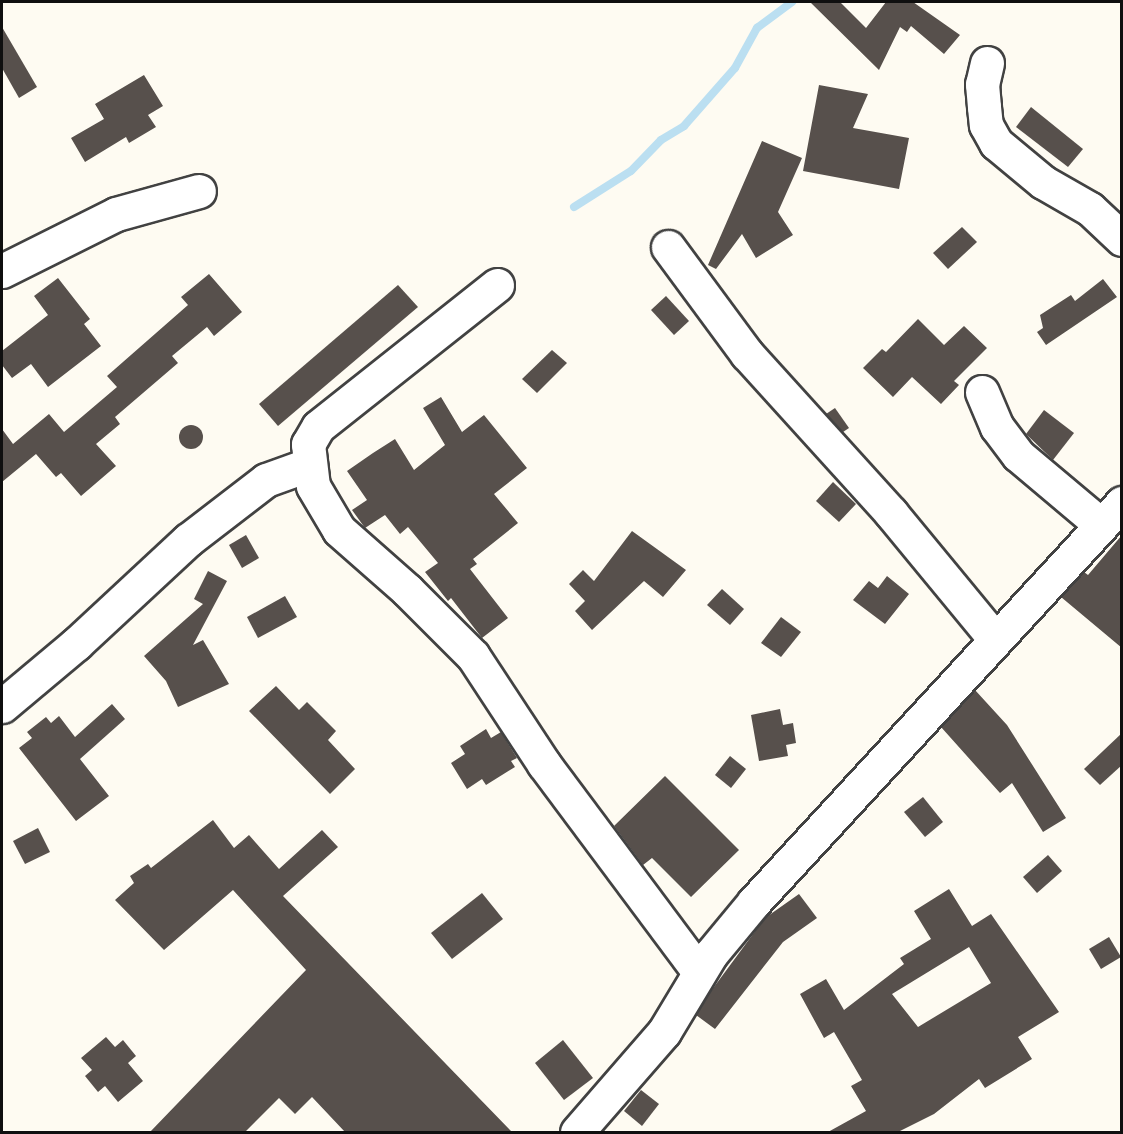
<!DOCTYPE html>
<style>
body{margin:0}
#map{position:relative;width:1123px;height:1134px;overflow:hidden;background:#fefbf2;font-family:Literata,serif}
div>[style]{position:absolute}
.stream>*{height:8px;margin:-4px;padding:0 4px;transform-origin:4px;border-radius:4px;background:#bbdff1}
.building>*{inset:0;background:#57504c}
.round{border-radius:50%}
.roads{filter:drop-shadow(2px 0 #424242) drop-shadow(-2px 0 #424242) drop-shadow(0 2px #424242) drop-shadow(0 -2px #424242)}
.minor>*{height:33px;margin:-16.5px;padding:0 16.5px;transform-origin:16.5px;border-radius:16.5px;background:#fff}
span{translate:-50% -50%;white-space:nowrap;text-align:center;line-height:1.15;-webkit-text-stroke:6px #fff;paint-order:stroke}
.frame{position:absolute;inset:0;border:3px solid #0f0f0f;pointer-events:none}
</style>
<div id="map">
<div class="stream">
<i style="left:574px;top:207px;width:67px;rotate:-32.3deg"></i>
<i style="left:631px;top:171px;width:43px;rotate:-45.9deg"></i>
<i style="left:661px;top:140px;width:27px;rotate:-31deg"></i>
<i style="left:684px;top:126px;width:77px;rotate:-48.7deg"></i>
<i style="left:735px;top:68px;width:46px;rotate:-61.2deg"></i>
<i style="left:757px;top:28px;width:44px;rotate:-36.6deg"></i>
</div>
<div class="building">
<i style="clip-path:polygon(810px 2px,840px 2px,866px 28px,886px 2px,913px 2px,960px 35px,944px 54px,911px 26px,907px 32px,900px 27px,879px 70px)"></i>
<i style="clip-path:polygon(2px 27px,37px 87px,19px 98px,2px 68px)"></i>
<i style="clip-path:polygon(144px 75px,163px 106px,148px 115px,156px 127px,129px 143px,126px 137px,85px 162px,71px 138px,104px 119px,95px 104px)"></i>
<i style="clip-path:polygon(819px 85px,868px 94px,853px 128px,909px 138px,899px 189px,803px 171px)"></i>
<i style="clip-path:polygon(1031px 107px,1083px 149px,1068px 167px,1016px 127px)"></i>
<i style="clip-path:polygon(762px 141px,802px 158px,778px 212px,793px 235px,756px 258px,742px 234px,716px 269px,708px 265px)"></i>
<i style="clip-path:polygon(962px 227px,977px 242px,948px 269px,933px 253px)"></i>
<i style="clip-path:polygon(209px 274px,242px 312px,214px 336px,207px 327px,172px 356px,178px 363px,115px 417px,120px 424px,96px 444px,116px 466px,81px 496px,61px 473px,56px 477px,36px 454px,2px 482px,2px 429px,13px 444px,49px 414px,64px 432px,117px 387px,107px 376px,188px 305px,181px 297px)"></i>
<i style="clip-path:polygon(58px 278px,90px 319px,84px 324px,101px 346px,48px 387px,31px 364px,12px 378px,2px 365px,2px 351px,48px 315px,34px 296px)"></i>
<i style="clip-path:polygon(1103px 279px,1117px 297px,1046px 345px,1037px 332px,1043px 328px,1040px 315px,1071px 295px,1075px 301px)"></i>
<i style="clip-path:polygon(398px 285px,418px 307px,278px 426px,259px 404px)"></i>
<i style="clip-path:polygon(666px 296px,689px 321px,674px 335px,651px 310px)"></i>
<i style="clip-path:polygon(918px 319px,944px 345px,964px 326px,987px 348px,954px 381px,959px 385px,941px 404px,912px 377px,893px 397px,863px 368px,882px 349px,886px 352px)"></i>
<i style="clip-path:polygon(552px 350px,567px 363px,537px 393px,522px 379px)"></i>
<i style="clip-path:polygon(441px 397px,462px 432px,484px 415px,527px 468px,494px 494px,518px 523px,473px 559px,477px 564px,470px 569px,508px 618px,482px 638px,451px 598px,448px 601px,425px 572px,438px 563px,408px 527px,400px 534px,385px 515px,365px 528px,352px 510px,367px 500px,347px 471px,373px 453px,395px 439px,414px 470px,445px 445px,423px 408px)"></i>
<i style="clip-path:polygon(835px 408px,849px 428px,843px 432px,826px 414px)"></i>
<i style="clip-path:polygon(1044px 410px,1074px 433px,1053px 460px,1026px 434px)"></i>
<i class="round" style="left:179px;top:425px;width:24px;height:24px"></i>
<i style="clip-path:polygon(833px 482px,856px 504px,839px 522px,816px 501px)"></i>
<i style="clip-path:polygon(632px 531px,686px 570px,663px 597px,644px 581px,592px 630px,575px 611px,585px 601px,569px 584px,583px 570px,594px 581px)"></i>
<i style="clip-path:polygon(246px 535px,259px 558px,242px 568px,229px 545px)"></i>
<i style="clip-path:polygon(1122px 535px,1122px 648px,1061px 597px,1084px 572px,1088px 575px)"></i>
<i style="clip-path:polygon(208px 571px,227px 581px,193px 645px,203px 640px,229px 684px,178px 707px,166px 681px,144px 656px,203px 604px,194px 599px)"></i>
<i style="clip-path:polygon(887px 576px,909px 594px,885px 624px,853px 600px,869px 581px,878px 588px)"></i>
<i style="clip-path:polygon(722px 589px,744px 609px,730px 625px,707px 605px)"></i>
<i style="clip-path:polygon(285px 596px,297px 617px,258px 638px,247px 617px)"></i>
<i style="clip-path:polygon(781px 617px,801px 632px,781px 657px,761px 643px)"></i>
<i style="clip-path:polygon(276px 686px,299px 710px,307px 702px,336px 731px,328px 740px,355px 769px,330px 794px,249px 711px)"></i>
<i style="clip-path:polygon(975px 690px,1007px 725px,1066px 818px,1043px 832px,1012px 783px,1000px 793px,941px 727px)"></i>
<i style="clip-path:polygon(112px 704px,125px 719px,80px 759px,109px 796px,76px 821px,19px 748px,32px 738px,27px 732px,46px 717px,51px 723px,59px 716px,75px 737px)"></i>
<i style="clip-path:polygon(780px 709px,783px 725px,793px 723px,796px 743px,786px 745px,788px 756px,759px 761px,751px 715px)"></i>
<i style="clip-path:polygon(486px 729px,491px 738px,501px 732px,517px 758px,511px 761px,515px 767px,486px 785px,482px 779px,467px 789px,451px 763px,465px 754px,460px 746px)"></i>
<i style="clip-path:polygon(1122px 733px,1122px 765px,1100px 785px,1084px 769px)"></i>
<i style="clip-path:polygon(730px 756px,746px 769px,731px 788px,715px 775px)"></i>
<i style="clip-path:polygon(665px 776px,739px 850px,691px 897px,652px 858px,643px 865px,614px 826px)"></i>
<i style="clip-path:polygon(923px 797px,943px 822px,925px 837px,904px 812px)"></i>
<i style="clip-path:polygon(213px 820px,234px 848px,249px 835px,279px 869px,322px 830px,338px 847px,283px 896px,512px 1132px,345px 1132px,312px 1097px,295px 1114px,279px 1098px,245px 1132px,150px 1132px,306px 970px,233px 890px,164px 950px,115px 900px,134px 883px,130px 876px,148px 864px,151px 868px)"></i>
<i style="clip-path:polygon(38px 828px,50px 852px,25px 864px,13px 841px)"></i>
<i style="clip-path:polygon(1048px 855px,1062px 871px,1037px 893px,1023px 877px)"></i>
<i style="clip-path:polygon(evenodd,949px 889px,972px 926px,991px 914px,1059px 1012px,1018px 1037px,1032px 1059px,985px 1088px,979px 1079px,934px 1114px,898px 1132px,828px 1132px,866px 1111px,851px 1086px,862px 1080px,834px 1032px,824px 1038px,800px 994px,826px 979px,844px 1010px,904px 964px,900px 958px,931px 939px,914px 911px,949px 889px,969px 947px,991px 983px,918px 1027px,892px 994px,969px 947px)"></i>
<i style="clip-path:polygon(482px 893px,503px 919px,452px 959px,431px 933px)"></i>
<i style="clip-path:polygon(799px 894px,817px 918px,783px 942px,715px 1029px,696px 1015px,711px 991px,765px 918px)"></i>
<i style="clip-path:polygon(1109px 937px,1121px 957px,1101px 969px,1089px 949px)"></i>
<i style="clip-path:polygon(106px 1037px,115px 1047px,123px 1040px,136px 1056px,128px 1063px,143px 1081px,118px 1102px,105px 1086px,98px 1092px,85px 1076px,92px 1070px,81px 1058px)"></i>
<i style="clip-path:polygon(563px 1040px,593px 1078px,564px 1100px,535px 1063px)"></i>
<i style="clip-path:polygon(641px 1090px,659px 1104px,642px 1126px,624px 1111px)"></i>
</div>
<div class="roads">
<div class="minor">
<i style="left:987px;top:63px;width:22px;rotate:103deg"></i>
<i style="left:982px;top:84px;width:23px;rotate:85deg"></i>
<i style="left:984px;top:107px;width:18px;rotate:84deg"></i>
<i style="left:986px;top:125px;width:21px;rotate:61deg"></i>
<i style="left:996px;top:143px;width:61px;rotate:39.7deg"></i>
<i style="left:1043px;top:182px;width:54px;rotate:29.9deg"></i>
<i style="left:1090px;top:209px;width:44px;rotate:43.2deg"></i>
<i style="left:668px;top:247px;width:133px;rotate:53.6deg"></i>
<i style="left:747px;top:354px;width:215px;rotate:47.8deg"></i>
<i style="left:891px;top:513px;width:163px;rotate:50.5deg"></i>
<i style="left:2px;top:271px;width:127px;rotate:-26.6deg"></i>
<i style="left:116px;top:214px;width:86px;rotate:-15.5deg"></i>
<i style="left:497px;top:285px;width:228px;rotate:141.6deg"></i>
<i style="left:318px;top:427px;width:20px;rotate:120deg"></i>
<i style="left:308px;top:444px;width:42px;rotate:83.2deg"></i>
<i style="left:313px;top:486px;width:51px;rotate:59.4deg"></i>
<i style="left:339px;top:530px;width:91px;rotate:41.4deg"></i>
<i style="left:407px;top:590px;width:93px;rotate:45deg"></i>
<i style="left:473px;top:656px;width:129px;rotate:56.7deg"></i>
<i style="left:544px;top:764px;width:259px;rotate:53.3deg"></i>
<i style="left:982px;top:392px;width:38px;rotate:67deg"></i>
<i style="left:997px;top:427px;width:35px;rotate:53deg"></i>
<i style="left:1018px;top:455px;width:109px;rotate:40.1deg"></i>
<i style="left:2px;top:706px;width:97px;rotate:-40deg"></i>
<i style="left:76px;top:644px;width:153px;rotate:-42.9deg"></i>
<i style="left:188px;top:540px;width:98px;rotate:-37.6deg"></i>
<i style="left:266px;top:480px;width:45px;rotate:-19.7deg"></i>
<i style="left:577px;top:1132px;width:133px;rotate:-49deg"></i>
<i style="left:664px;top:1032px;width:91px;rotate:-58.9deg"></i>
<i style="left:711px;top:954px;width:67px;rotate:-50.4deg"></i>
<i style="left:754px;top:902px;width:543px;rotate:-47.31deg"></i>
</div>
</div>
<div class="frame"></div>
</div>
